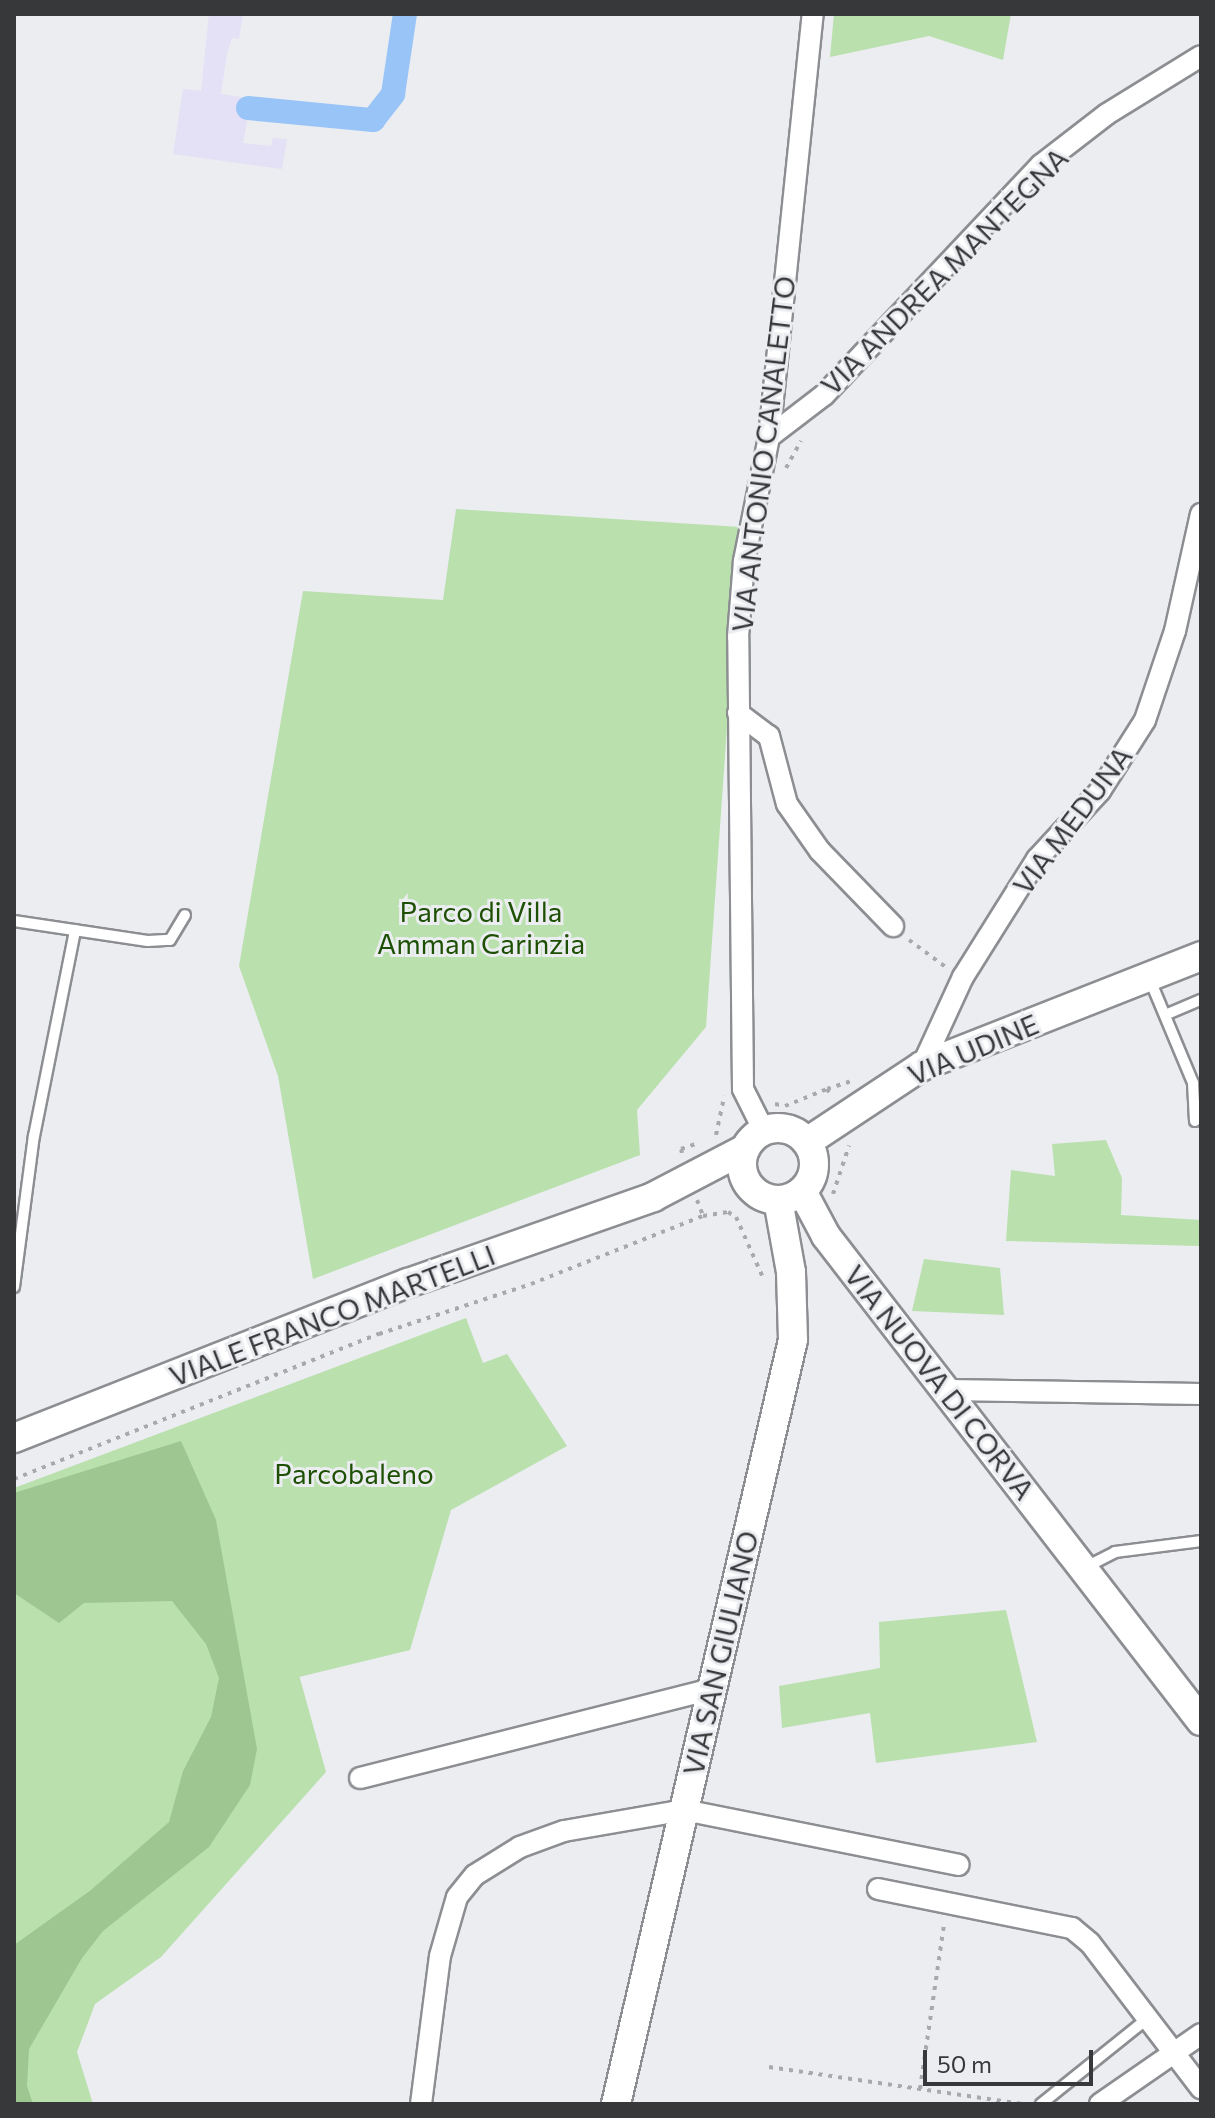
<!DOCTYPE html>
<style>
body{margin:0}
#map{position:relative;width:1215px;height:2118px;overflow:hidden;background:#ebedf1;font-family:Commissioner,sans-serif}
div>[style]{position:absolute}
.industrial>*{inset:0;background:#e4e0f5}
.green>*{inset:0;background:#bae0ae}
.forest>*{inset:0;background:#9dc690}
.canal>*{height:24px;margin:-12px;padding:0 12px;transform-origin:12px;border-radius:12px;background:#99c4f7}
.path>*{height:4px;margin-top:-2px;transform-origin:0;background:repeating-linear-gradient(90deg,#a7a9ac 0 4px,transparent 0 10px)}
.roads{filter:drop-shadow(2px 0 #8c8e92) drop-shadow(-2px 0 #8c8e92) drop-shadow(0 2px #8c8e92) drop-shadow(0 -2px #8c8e92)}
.lane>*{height:10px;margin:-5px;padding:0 5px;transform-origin:5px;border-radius:5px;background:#fff}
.street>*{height:20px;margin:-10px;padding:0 10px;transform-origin:10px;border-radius:10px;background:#fff}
.secondary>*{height:28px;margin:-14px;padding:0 14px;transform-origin:14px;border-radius:14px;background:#fff}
.secondary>.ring{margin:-14px;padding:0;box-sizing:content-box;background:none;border:28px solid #fff;border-radius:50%}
span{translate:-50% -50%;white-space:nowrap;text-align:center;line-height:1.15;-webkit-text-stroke:6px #ebedf1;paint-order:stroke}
.street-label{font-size:28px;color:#373839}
.park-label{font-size:28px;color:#1d5002}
.frame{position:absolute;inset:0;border:16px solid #373839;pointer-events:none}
.scale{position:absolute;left:923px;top:2050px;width:170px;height:36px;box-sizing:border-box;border:4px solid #373839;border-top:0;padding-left:10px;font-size:24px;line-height:28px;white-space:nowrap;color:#373839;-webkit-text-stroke:6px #ebedf1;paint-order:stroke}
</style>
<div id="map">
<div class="industrial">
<i style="clip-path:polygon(209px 14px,243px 14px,239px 39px,232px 38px,227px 54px,221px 94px,357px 113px,374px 108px,382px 99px,397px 14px,414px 14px,400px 99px,386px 122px,368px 130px,248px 116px,243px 143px,271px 146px,273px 138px,287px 139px,282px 169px,173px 154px,183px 89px,201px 91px)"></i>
</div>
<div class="green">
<i style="clip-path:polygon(834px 14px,1011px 14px,1003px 60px,929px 36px,830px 57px)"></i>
<i style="clip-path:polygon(456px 509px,741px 527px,706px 1027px,637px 1110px,640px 1155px,313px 1279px,278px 1076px,239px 966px,303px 591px,443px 600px)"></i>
<i style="clip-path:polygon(1106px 1140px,1122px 1178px,1121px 1215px,1201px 1220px,1199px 1246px,1006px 1241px,1011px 1170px,1055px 1176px,1052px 1144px)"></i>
<i style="clip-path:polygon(924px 1259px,1000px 1268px,1004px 1315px,912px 1311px)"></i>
<i style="clip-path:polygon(466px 1318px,483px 1363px,507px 1354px,567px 1446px,451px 1510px,410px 1650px,299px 1677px,253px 1509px,326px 1772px,161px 1957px,95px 2004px,77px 2052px,93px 2104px,14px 2104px,14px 1488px)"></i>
<i style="clip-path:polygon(1006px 1610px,1037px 1742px,876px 1763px,870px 1713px,782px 1728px,779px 1686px,880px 1668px,879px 1622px)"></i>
</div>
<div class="forest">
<i style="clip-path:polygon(181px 1441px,216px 1520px,257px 1749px,250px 1785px,209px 1847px,103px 1931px,82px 1958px,29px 2049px,27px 2086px,33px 2104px,14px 2104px,14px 1945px,91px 1890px,169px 1822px,183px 1771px,211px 1717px,219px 1678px,206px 1644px,172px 1601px,84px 1603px,59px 1623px,14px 1593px,14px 1493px)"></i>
</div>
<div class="canal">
<i style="left:248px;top:108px;width:126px;rotate:5.5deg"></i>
<i style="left:373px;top:120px;width:33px;rotate:-52deg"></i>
<i style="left:393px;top:94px;width:81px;rotate:-81.5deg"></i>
</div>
<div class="path">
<i style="left:786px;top:468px;width:31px;rotate:-61deg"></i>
<i style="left:909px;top:940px;width:47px;rotate:36.4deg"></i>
<i style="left:827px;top:1089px;width:25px;rotate:-18deg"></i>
<i style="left:775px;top:1104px;width:10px;rotate:11deg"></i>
<i style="left:785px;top:1106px;width:45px;rotate:-22deg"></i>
<i style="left:827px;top:1089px;width:7px;rotate:56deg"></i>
<i style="left:716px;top:1135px;width:40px;rotate:-78deg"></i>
<i style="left:682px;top:1153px;width:4px;rotate:-104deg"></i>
<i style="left:681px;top:1149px;width:18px;rotate:-19deg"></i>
<i style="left:833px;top:1194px;width:51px;rotate:-71.6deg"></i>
<i style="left:697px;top:1200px;width:17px;rotate:69deg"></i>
<i style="left:14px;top:1479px;width:393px;rotate:-21.7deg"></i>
<i style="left:379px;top:1334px;width:160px;rotate:-18.2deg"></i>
<i style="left:531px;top:1284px;width:185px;rotate:-21.6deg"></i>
<i style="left:703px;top:1216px;width:25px;rotate:-9deg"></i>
<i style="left:728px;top:1212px;width:9px;rotate:32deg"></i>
<i style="left:736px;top:1217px;width:69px;rotate:66deg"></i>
<i style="left:769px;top:2067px;width:258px;rotate:8.3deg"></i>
<i style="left:920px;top:2089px;width:167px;rotate:-81.7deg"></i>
</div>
<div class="roads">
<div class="lane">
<i style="left:14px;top:921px;width:135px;rotate:8.5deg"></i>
<i style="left:148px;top:941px;width:22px;rotate:-3deg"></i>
<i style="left:170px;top:940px;width:29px;rotate:-59deg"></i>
<i style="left:1150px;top:980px;width:112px;rotate:67.3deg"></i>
<i style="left:1193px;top:1083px;width:38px;rotate:87deg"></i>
<i style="left:1165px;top:1015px;width:39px;rotate:-23deg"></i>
<i style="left:14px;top:1287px;width:152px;rotate:-82.5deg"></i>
<i style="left:34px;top:1136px;width:210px;rotate:-78.7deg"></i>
<i style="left:1086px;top:1567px;width:33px;rotate:-27deg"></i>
<i style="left:1115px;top:1552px;width:87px;rotate:-7.3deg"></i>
<i style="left:1041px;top:2104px;width:137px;rotate:-38.8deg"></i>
</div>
<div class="street">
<i style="left:769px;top:437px;width:69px;rotate:-37.4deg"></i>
<i style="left:824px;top:395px;width:316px;rotate:-46.7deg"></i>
<i style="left:1041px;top:165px;width:83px;rotate:-37.7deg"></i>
<i style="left:1107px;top:114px;width:110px;rotate:-31.7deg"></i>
<i style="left:738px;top:713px;width:39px;rotate:37deg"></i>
<i style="left:769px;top:736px;width:70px;rotate:75.2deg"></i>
<i style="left:787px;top:804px;width:57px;rotate:54.9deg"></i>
<i style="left:820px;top:851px;width:105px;rotate:45.8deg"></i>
<i style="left:922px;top:1066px;width:98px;rotate:-65.3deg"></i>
<i style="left:963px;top:977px;width:139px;rotate:-57.9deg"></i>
<i style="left:1037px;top:859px;width:93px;rotate:-47.2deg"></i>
<i style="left:1100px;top:791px;width:84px;rotate:-57.6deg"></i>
<i style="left:1145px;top:720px;width:94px;rotate:-71.4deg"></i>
<i style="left:1175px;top:631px;width:120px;rotate:-77.5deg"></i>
<i style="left:764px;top:1131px;width:47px;rotate:-116.6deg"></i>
<i style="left:743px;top:1089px;width:452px;rotate:-90.6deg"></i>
<i style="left:738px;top:637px;width:76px;rotate:-85.5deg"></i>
<i style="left:744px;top:561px;width:126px;rotate:-78.6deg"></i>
<i style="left:769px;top:437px;width:425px;rotate:-84.1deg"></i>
<i style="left:947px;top:1390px;width:254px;rotate:0.9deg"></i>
<i style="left:360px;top:1778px;width:362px;rotate:-14.2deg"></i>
<i style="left:878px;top:1889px;width:198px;rotate:11.4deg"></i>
<i style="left:1072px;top:1928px;width:23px;rotate:40deg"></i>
<i style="left:1090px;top:1943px;width:183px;rotate:52.6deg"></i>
<i style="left:421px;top:2104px;width:149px;rotate:-82.7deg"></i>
<i style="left:440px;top:1956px;width:61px;rotate:-73.9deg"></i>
<i style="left:457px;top:1897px;width:28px;rotate:-51deg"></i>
<i style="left:475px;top:1875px;width:53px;rotate:-31.9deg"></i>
<i style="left:520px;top:1847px;width:47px;rotate:-20deg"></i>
<i style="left:564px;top:1831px;width:122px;rotate:-9.9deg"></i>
<i style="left:684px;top:1810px;width:280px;rotate:11.3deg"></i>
<i style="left:1100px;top:2104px;width:123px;rotate:-34.7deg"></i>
</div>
<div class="secondary">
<i class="ring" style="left:742px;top:1128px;width:44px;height:44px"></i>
<i style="left:807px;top:1142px;width:138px;rotate:-33.5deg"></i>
<i style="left:922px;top:1066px;width:300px;rotate:-21.5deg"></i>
<i style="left:802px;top:1191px;width:51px;rotate:61.9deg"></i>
<i style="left:826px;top:1236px;width:613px;rotate:52.29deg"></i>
<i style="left:14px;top:1438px;width:423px;rotate:-21.5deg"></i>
<i style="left:408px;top:1283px;width:260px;rotate:-19.3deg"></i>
<i style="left:653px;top:1197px;width:104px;rotate:-27.6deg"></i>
<i style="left:616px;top:2104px;width:784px;rotate:-76.96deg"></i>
<i style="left:793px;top:1340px;width:68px;rotate:-91.7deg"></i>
<i style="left:791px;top:1272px;width:73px;rotate:-100.2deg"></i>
</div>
</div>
<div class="street-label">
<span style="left:944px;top:271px;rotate:-45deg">VIA ANDREA MANTEGNA</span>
<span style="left:763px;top:454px;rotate:-83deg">VIA ANTONIO CANALETTO</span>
<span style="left:1072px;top:820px;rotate:-53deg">VIA MEDUNA</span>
<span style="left:973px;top:1049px;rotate:-23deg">VIA UDINE</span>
<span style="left:332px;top:1315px;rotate:-21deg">VIALE FRANCO MARTELLI</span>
<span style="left:940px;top:1382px;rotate:52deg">VIA NUOVA DI CORVA</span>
<span style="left:720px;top:1653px;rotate:-77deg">VIA SAN GIULIANO</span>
</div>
<div class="park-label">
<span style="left:481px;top:927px">Parco di Villa<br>Amman Carinzia</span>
<span style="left:354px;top:1473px">Parcobaleno</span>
</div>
<div class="frame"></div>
<div class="scale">50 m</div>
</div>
